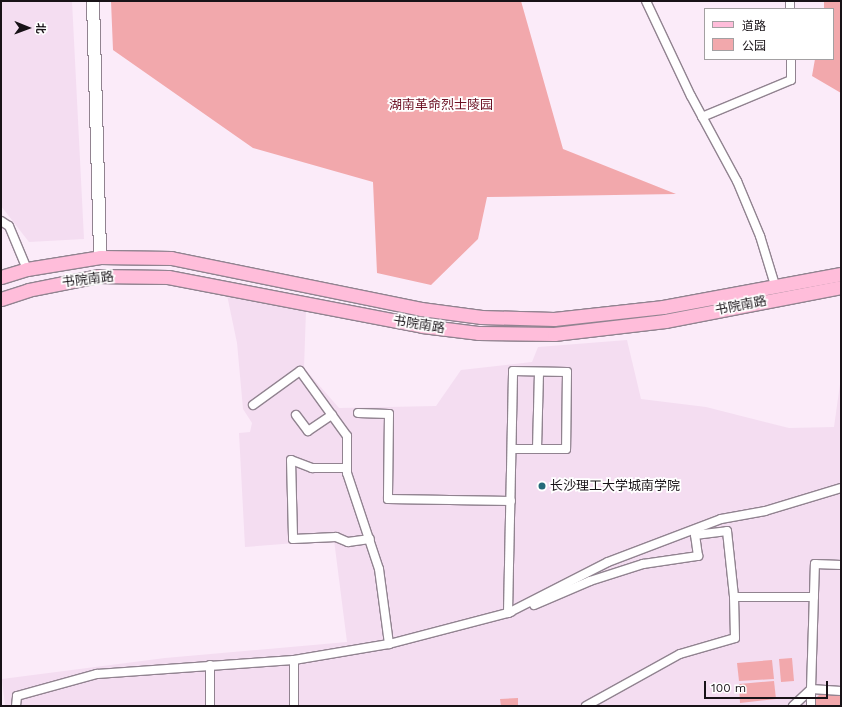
<!DOCTYPE html>
<meta charset="utf-8">
<style>
body{margin:0}
#map{position:relative;width:842px;height:707px;overflow:hidden;background:#fbebf9;font-family:"Work Sans","Noto Sans SC",sans-serif}
div>[style]{position:absolute}
.built>*{inset:0;background:#f4ddf1}
.green>*{inset:0;background:#f2a8ac}
.roads{filter:drop-shadow(1px 0 #918390) drop-shadow(-1px 0 #918390) drop-shadow(0 1px #918390) drop-shadow(0 -1px #918390)}
.street>*{height:8px;margin:-4px;padding:0 4px;transform-origin:4px;border-radius:4px;background:#fff}
.secondary>*{height:12px;margin:-6px;padding:0 6px;transform-origin:6px;border-radius:6px;background:#fff}
.primary>*{height:13px;margin:-6.5px;padding:0 6.5px;transform-origin:6.5px;border-radius:6.5px;background:#ffbdda}
.dots>*{width:11px;height:11px;translate:-50% -50%;box-sizing:border-box;border:2px solid #fff;border-radius:50%}
span{translate:-50% -50%;white-space:nowrap;text-align:center;line-height:1.15;-webkit-text-stroke:3.5px #fff;paint-order:stroke}
.park-label{font-size:13px;color:#6d1124}
.street-label{font-size:13px;color:#181217}
.poi-label{font-size:13px;color:#181217}
.left{translate:0 -50%;text-align:left}
.frame{position:absolute;inset:0;border:2px solid #181217;pointer-events:none}
.legend{position:absolute;left:704px;top:8px;width:130px;height:52px;box-sizing:border-box;background:#fff;border:1px solid #a3a0a2;margin:0;padding:5px 7px;list-style:none;font-size:12px;color:#181217}
.legend li{display:flex;align-items:center;gap:8px;height:20px}
.legend b{width:20px;border:1px solid #a3a0a2}
.north{position:absolute;left:8px;top:8px;width:40px;height:40px;-webkit-text-stroke:3px #fff;paint-order:stroke;rotate:91deg;font-size:11px;font-weight:700;line-height:16px;text-align:center;color:#181217}
.north::after{content:'';display:block;margin:auto;width:14px;height:18px;background:#181217;clip-path:polygon(50% 0,100% 100%,50% 72%,0 100%)}
.scale{position:absolute;left:704px;top:681px;width:124px;height:18px;box-sizing:border-box;border:2px solid #181217;border-top:0;padding-left:5px;font-size:12px;line-height:14px;white-space:nowrap;color:#181217;-webkit-text-stroke:3px #fff;paint-order:stroke}
</style>
<div id="map">
<div class="built">
<i style="clip-path:polygon(1px 1px,72px 1px,84px 239px,29px 242px,1px 206px)"></i>
<i style="clip-path:polygon(227px 295px,306px 310px,304px 368px,339px 408px,436px 406px,461px 370px,532px 362px,538px 347px,627px 340px,641px 399px,706px 407px,789px 428px,834px 427px,841px 377px,841px 706px,5px 706px,2px 679px,165px 658px,347px 642px,334px 540px,245px 547px,239px 433px,250px 432px,252px 423px,243px 409px,237px 343px)"></i>
</div>
<div class="green">
<i style="clip-path:polygon(111px 1px,521px 1px,563px 149px,676px 194px,487px 197px,478px 239px,431px 285px,377px 273px,373px 182px,253px 148px,113px 50px)"></i>
<i style="clip-path:polygon(824px 1px,841px 1px,841px 93px,812px 76px,815px 59px,833px 59px,833px 9px,824px 9px)"></i>
<i style="clip-path:polygon(792px 658px,794px 681px,781px 682px,779px 659px)"></i>
<i style="clip-path:polygon(772px 660px,774px 679px,739px 681px,737px 663px)"></i>
<i style="clip-path:polygon(774px 681px,776px 699px,740px 703px,739px 684px)"></i>
<i style="clip-path:polygon(820px 694px,841px 695px,841px 706px,814px 706px,814px 700px)"></i>
<i style="clip-path:polygon(518px 698px,518px 706px,501px 706px,500px 699px)"></i>
</div>
<div class="roads">
<div class="street">
<i style="left:646px;top:1px;width:105px;rotate:64.7deg"></i>
<i style="left:691px;top:96px;width:97px;rotate:61.6deg"></i>
<i style="left:737px;top:181px;width:60px;rotate:67.3deg"></i>
<i style="left:760px;top:236px;width:51px;rotate:73deg"></i>
<i style="left:790px;top:1px;width:8px;rotate:90deg"></i>
<i style="left:702px;top:117px;width:96px;rotate:-22.6deg"></i>
<i style="left:791px;top:80px;width:21px;rotate:-90deg"></i>
<i style="left:1px;top:221px;width:9px;rotate:32deg"></i>
<i style="left:9px;top:226px;width:47px;rotate:67.3deg"></i>
<i style="left:253px;top:405px;width:58px;rotate:-35.9deg"></i>
<i style="left:300px;top:371px;width:80px;rotate:54.1deg"></i>
<i style="left:347px;top:436px;width:37px;rotate:90deg"></i>
<i style="left:347px;top:473px;width:101px;rotate:71.6deg"></i>
<i style="left:379px;top:569px;width:76px;rotate:82.4deg"></i>
<i style="left:358px;top:413px;width:31px;rotate:2deg"></i>
<i style="left:389px;top:414px;width:85px;rotate:90.7deg"></i>
<i style="left:388px;top:499px;width:123px;rotate:0.9deg"></i>
<i style="left:296px;top:415px;width:20px;rotate:53deg"></i>
<i style="left:308px;top:431px;width:29px;rotate:-34deg"></i>
<i style="left:537px;top:449px;width:77px;rotate:-88.5deg"></i>
<i style="left:347px;top:468px;width:35px;rotate:180deg"></i>
<i style="left:312px;top:468px;width:22px;rotate:-159deg"></i>
<i style="left:291px;top:460px;width:79px;rotate:88.5deg"></i>
<i style="left:293px;top:539px;width:43px;rotate:-2.7deg"></i>
<i style="left:336px;top:537px;width:13px;rotate:23deg"></i>
<i style="left:348px;top:542px;width:22px;rotate:-8deg"></i>
<i style="left:534px;top:605px;width:61px;rotate:-23.2deg"></i>
<i style="left:590px;top:581px;width:56px;rotate:-17.8deg"></i>
<i style="left:643px;top:564px;width:56px;rotate:-8.3deg"></i>
<i style="left:698px;top:556px;width:21px;rotate:-98deg"></i>
<i style="left:695px;top:535px;width:32px;rotate:-7deg"></i>
<i style="left:727px;top:531px;width:66px;rotate:83.9deg"></i>
<i style="left:511px;top:612px;width:3px;rotate:162deg"></i>
<i style="left:508px;top:613px;width:242px;rotate:-88.8deg"></i>
<i style="left:513px;top:371px;width:54px;rotate:1.1deg"></i>
<i style="left:567px;top:372px;width:77px;rotate:90.7deg"></i>
<i style="left:566px;top:449px;width:54px;rotate:180deg"></i>
<i style="left:294px;top:660px;width:46px;rotate:90deg"></i>
<i style="left:210px;top:665px;width:41px;rotate:90deg"></i>
<i style="left:16px;top:706px;width:10px;rotate:-84deg"></i>
<i style="left:17px;top:696px;width:83px;rotate:-15.4deg"></i>
<i style="left:97px;top:674px;width:197px;rotate:-4.1deg"></i>
<i style="left:294px;top:660px;width:96px;rotate:-9.6deg"></i>
<i style="left:389px;top:644px;width:123px;rotate:-14.6deg"></i>
<i style="left:508px;top:613px;width:112px;rotate:-27deg"></i>
<i style="left:608px;top:562px;width:121px;rotate:-20.8deg"></i>
<i style="left:721px;top:519px;width:45px;rotate:-10.3deg"></i>
<i style="left:765px;top:511px;width:79px;rotate:-16.8deg"></i>
<i style="left:586px;top:706px;width:107px;rotate:-29deg"></i>
<i style="left:680px;top:654px;width:57px;rotate:-16.2deg"></i>
<i style="left:735px;top:638px;width:41px;rotate:-91.4deg"></i>
<i style="left:734px;top:597px;width:80px"></i>
<i style="left:793px;top:706px;width:25px;rotate:-43deg"></i>
<i style="left:811px;top:689px;width:125px;rotate:-88.2deg"></i>
<i style="left:815px;top:564px;width:26px;rotate:2deg"></i>
<i style="left:811px;top:706px;width:17px;rotate:-90deg"></i>
<i style="left:811px;top:689px;width:30px;rotate:4deg"></i>
</div>
<div class="secondary">
<i style="left:93px;top:1px;width:256px;rotate:88.4deg"></i>
</div>
<div class="primary">
<i style="left:1px;top:277px;width:27px;rotate:-17deg"></i>
<i style="left:27px;top:269px;width:74px;rotate:-9.3deg"></i>
<i style="left:100px;top:257px;width:71px;rotate:0.8deg"></i>
<i style="left:171px;top:258px;width:255px;rotate:11.5deg"></i>
<i style="left:421px;top:309px;width:61px;rotate:7.6deg"></i>
<i style="left:481px;top:317px;width:73px;rotate:1.6deg"></i>
<i style="left:554px;top:319px;width:110px;rotate:-6.3deg"></i>
<i style="left:663px;top:307px;width:181px;rotate:-10.5deg"></i>
<i style="left:1px;top:299px;width:28px;rotate:-18deg"></i>
<i style="left:28px;top:290px;width:71px;rotate:-11.3deg"></i>
<i style="left:98px;top:276px;width:70px;rotate:0.8deg"></i>
<i style="left:168px;top:277px;width:259px;rotate:10.9deg"></i>
<i style="left:422px;top:326px;width:56px;rotate:7.1deg"></i>
<i style="left:478px;top:333px;width:76px;rotate:0.8deg"></i>
<i style="left:554px;top:334px;width:112px;rotate:-6.7deg"></i>
<i style="left:665px;top:321px;width:179px;rotate:-10.9deg"></i>
</div>
</div>
<div class="dots">
<i style="left:542px;top:486px;background:#256b7a"></i>
</div>
<div class="park-label">
<span style="left:441px;top:105px">湖南革命烈士陵园</span>
</div>
<div class="street-label">
<span style="left:88px;top:280px;rotate:-7deg">书院南路</span>
<span style="left:741px;top:306px;rotate:-11deg">书院南路</span>
<span style="left:419px;top:325px;rotate:9deg">书院南路</span>
</div>
<div class="poi-label">
<span class="left" style="left:550px;top:486px">长沙理工大学城南学院</span>
</div>
<div class="frame"></div>
<ul class="legend">
<li><b style="height:5px;background:#ffbdda"></b>道路</li>
<li><b style="height:11px;background:#f2a8ac"></b>公园</li>
</ul>
<div class="north">北</div>
<div class="scale">100 m</div>
</div>
